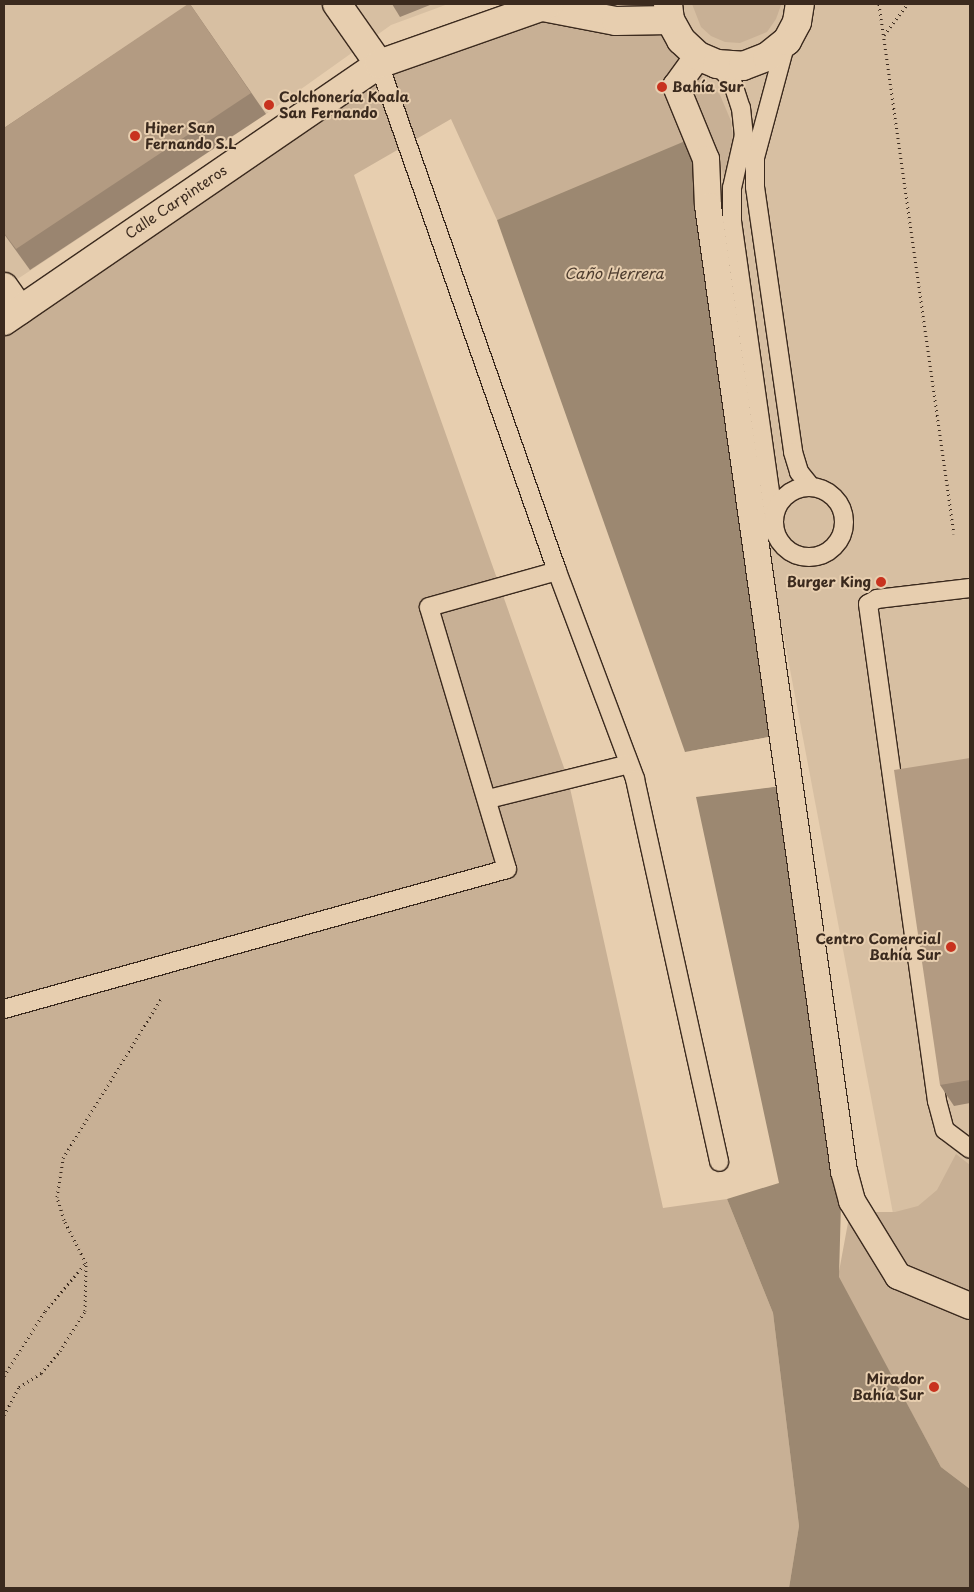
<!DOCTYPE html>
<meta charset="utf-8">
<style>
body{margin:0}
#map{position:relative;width:974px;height:1592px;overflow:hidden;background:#e7ceaf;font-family:"Playpen Sans",sans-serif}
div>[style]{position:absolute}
.built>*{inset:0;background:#d7bfa2}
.green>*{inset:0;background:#c8b095}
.water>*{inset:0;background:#9c8871}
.pier>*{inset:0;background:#e7ceaf}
.path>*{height:3px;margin-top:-1.5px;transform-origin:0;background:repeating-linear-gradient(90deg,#3b2a1e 0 1px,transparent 0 5px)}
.roads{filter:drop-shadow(1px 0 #3b2a1e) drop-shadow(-1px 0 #3b2a1e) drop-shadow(0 1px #3b2a1e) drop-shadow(0 -1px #3b2a1e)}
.service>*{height:18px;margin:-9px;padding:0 9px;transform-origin:9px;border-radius:9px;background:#e7ceaf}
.service>.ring{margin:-9px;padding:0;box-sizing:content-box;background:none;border:18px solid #e7ceaf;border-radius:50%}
.pedestrian>*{height:26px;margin:-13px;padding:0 13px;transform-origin:13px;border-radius:13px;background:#e7ceaf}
.minor>*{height:28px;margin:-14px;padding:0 14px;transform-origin:14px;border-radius:14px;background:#e7ceaf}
.tertiary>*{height:28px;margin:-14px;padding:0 14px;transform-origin:14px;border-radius:14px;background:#e7ceaf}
.wall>*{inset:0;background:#9a8570}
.building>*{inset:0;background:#b39b82}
.dots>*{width:14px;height:14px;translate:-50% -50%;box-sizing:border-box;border:2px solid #e7ceaf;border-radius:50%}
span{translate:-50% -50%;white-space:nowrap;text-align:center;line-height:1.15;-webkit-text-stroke:4px #e7ceaf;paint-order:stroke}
.poi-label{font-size:14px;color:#3b2a1e;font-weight:700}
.left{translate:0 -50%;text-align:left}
.right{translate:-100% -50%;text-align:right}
.street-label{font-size:14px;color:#3b2a1e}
.water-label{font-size:15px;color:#4e3d2f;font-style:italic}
.frame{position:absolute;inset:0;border:5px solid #3b2a1e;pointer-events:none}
</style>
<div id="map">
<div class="built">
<i style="clip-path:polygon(4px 4px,448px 4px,391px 25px,266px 114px,4px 288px)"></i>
<i style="clip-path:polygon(664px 4px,970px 4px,970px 1483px,941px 1467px)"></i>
</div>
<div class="green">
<i style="clip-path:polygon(692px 4px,781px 4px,781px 5px,776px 19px,767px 32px,740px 43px,725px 42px,711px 36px,701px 27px)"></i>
<i style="clip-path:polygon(543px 7px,670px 20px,687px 87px,698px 72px,720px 95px,731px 121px,734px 151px,724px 176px,717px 152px,706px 159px,497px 220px,451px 119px,354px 175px,568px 779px,663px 1208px,727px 1199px,773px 1313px,799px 1526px,789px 1588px,4px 1588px,4px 319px,379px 64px)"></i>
<i style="clip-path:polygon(956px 1154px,970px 1165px,970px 1489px,941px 1467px,838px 1277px,852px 1201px,874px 1212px,895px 1212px,918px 1206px,937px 1190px)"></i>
</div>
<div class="water">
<i style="clip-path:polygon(690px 139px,700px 168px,775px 736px,685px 752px,497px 220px)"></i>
<i style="clip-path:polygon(781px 786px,841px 1203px,839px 1277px,941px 1467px,970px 1489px,970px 1588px,789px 1588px,799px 1526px,773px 1313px,727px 1199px,779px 1183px,696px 797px)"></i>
</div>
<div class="pier">
<i style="clip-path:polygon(775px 736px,776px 739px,685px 752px)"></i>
<i style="clip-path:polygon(780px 783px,781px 786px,695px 795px)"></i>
</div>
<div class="path">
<i style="left:879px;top:4px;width:535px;rotate:81.95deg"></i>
<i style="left:884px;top:35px;width:39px;rotate:-53deg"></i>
<i style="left:4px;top:1376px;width:77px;rotate:-57.8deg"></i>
<i style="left:45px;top:1311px;width:62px;rotate:-49.6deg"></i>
<i style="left:4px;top:1415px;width:32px;rotate:-62deg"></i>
<i style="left:19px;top:1387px;width:26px;rotate:-32deg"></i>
<i style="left:41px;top:1373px;width:29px;rotate:-49deg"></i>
<i style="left:60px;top:1351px;width:47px;rotate:-58deg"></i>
<i style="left:85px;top:1311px;width:48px;rotate:-88.8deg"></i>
<i style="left:86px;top:1263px;width:48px;rotate:-117.1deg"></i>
<i style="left:64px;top:1220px;width:24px;rotate:-107deg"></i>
<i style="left:57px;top:1197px;width:39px;rotate:-81deg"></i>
<i style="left:63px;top:1158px;width:187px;rotate:-58.4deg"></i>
</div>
<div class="roads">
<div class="service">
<i style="left:786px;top:42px;width:120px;rotate:105deg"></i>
<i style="left:755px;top:158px;width:29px;rotate:90deg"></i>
<i style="left:755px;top:187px;width:268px;rotate:81.8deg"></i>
<i style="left:793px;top:452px;width:21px;rotate:73deg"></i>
<i style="left:799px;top:472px;width:19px;rotate:51deg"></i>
<i style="left:379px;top:64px;width:537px;rotate:70.65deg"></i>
<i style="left:557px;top:571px;width:222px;rotate:69.4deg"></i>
<i style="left:635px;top:779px;width:392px;rotate:77.6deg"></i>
<i style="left:717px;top:64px;width:23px;rotate:49deg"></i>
<i style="left:732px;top:81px;width:28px;rotate:72deg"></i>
<i style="left:741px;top:108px;width:27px;rotate:84deg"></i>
<i style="left:744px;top:135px;width:54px;rotate:102.8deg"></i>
<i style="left:732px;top:188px;width:33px;rotate:90deg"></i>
<i style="left:732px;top:221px;width:303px;rotate:82deg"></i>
<i class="ring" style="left:774px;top:487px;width:52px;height:52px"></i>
<i style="left:970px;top:588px;width:94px;rotate:173.3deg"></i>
<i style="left:877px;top:599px;width:10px;rotate:151deg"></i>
<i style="left:868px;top:604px;width:502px;rotate:82.1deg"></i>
<i style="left:937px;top:1101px;width:30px;rotate:75deg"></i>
<i style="left:945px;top:1130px;width:31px;rotate:37deg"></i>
<i style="left:488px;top:799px;width:145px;rotate:-13.9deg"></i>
<i style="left:4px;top:1009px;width:522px;rotate:-15.55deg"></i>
<i style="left:507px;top:869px;width:273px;rotate:-106.6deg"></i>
<i style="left:429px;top:607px;width:133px;rotate:-15.7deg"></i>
</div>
<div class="pedestrian">
<i style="left:698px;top:56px;width:37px;rotate:126deg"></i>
<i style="left:676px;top:86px;width:79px;rotate:67.7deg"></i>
<i style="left:706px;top:159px;width:47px;rotate:87.6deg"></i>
<i style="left:708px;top:206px;width:975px;rotate:81.98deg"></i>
<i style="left:844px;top:1171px;width:31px;rotate:75deg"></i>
<i style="left:852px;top:1201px;width:88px;rotate:58.5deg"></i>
<i style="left:898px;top:1276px;width:78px;rotate:22.6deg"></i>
</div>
<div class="minor">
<i style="left:4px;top:287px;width:28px;rotate:55deg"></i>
</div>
<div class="tertiary">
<i style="left:337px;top:4px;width:73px;rotate:55deg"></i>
<i style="left:668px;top:4px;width:16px;rotate:83deg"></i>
<i style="left:670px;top:20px;width:23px;rotate:61deg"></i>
<i style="left:681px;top:40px;width:23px;rotate:43deg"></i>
<i style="left:698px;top:56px;width:21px;rotate:23deg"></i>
<i style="left:717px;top:64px;width:26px;rotate:4deg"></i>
<i style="left:743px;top:66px;width:26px;rotate:-21deg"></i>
<i style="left:767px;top:57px;width:26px;rotate:-39deg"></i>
<i style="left:787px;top:41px;width:21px;rotate:-62deg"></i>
<i style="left:797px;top:22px;width:18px;rotate:-81deg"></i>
<i style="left:543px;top:7px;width:74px;rotate:10.9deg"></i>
<i style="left:616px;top:21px;width:54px;rotate:-1.1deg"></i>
<i style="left:4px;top:321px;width:455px;rotate:-34.4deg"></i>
<i style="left:379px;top:64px;width:180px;rotate:-19.4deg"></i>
</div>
</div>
<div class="wall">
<i style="clip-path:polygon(190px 4px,266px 114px,30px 270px,4px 234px,4px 128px)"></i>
<i style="clip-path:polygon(392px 4px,429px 4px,430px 5px,400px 17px)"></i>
<i style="clip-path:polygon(970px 758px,970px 1103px,954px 1106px,940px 1085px)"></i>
</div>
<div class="building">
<i style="clip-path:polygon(188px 4px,190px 4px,251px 93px,16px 249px,4px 233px,4px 128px)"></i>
<i style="clip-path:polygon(970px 758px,970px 1080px,940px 1085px,894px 770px)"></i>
</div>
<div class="dots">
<i style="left:662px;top:87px;background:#c8321e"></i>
<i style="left:269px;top:105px;background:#c8321e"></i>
<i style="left:135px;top:136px;background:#c8321e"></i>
<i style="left:881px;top:582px;background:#c8321e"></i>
<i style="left:951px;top:947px;background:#c8321e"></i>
<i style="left:934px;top:1387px;background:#c8321e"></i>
</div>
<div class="poi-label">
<span class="left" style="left:672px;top:87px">Bahía Sur</span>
<span class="left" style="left:279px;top:105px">Colchonería Koala<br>San Fernando</span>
<span class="left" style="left:145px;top:136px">Hiper San<br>Fernando S.L</span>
<span class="right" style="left:871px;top:582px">Burger King</span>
<span class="right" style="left:941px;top:947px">Centro Comercial<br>Bahía Sur</span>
<span class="right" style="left:924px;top:1387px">Mirador<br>Bahía Sur</span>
</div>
<div class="street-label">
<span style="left:176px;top:202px;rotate:-34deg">Calle Carpinteros</span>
</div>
<div class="water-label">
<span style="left:614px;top:273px">Caño Herrera</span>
</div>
<div class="frame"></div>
</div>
